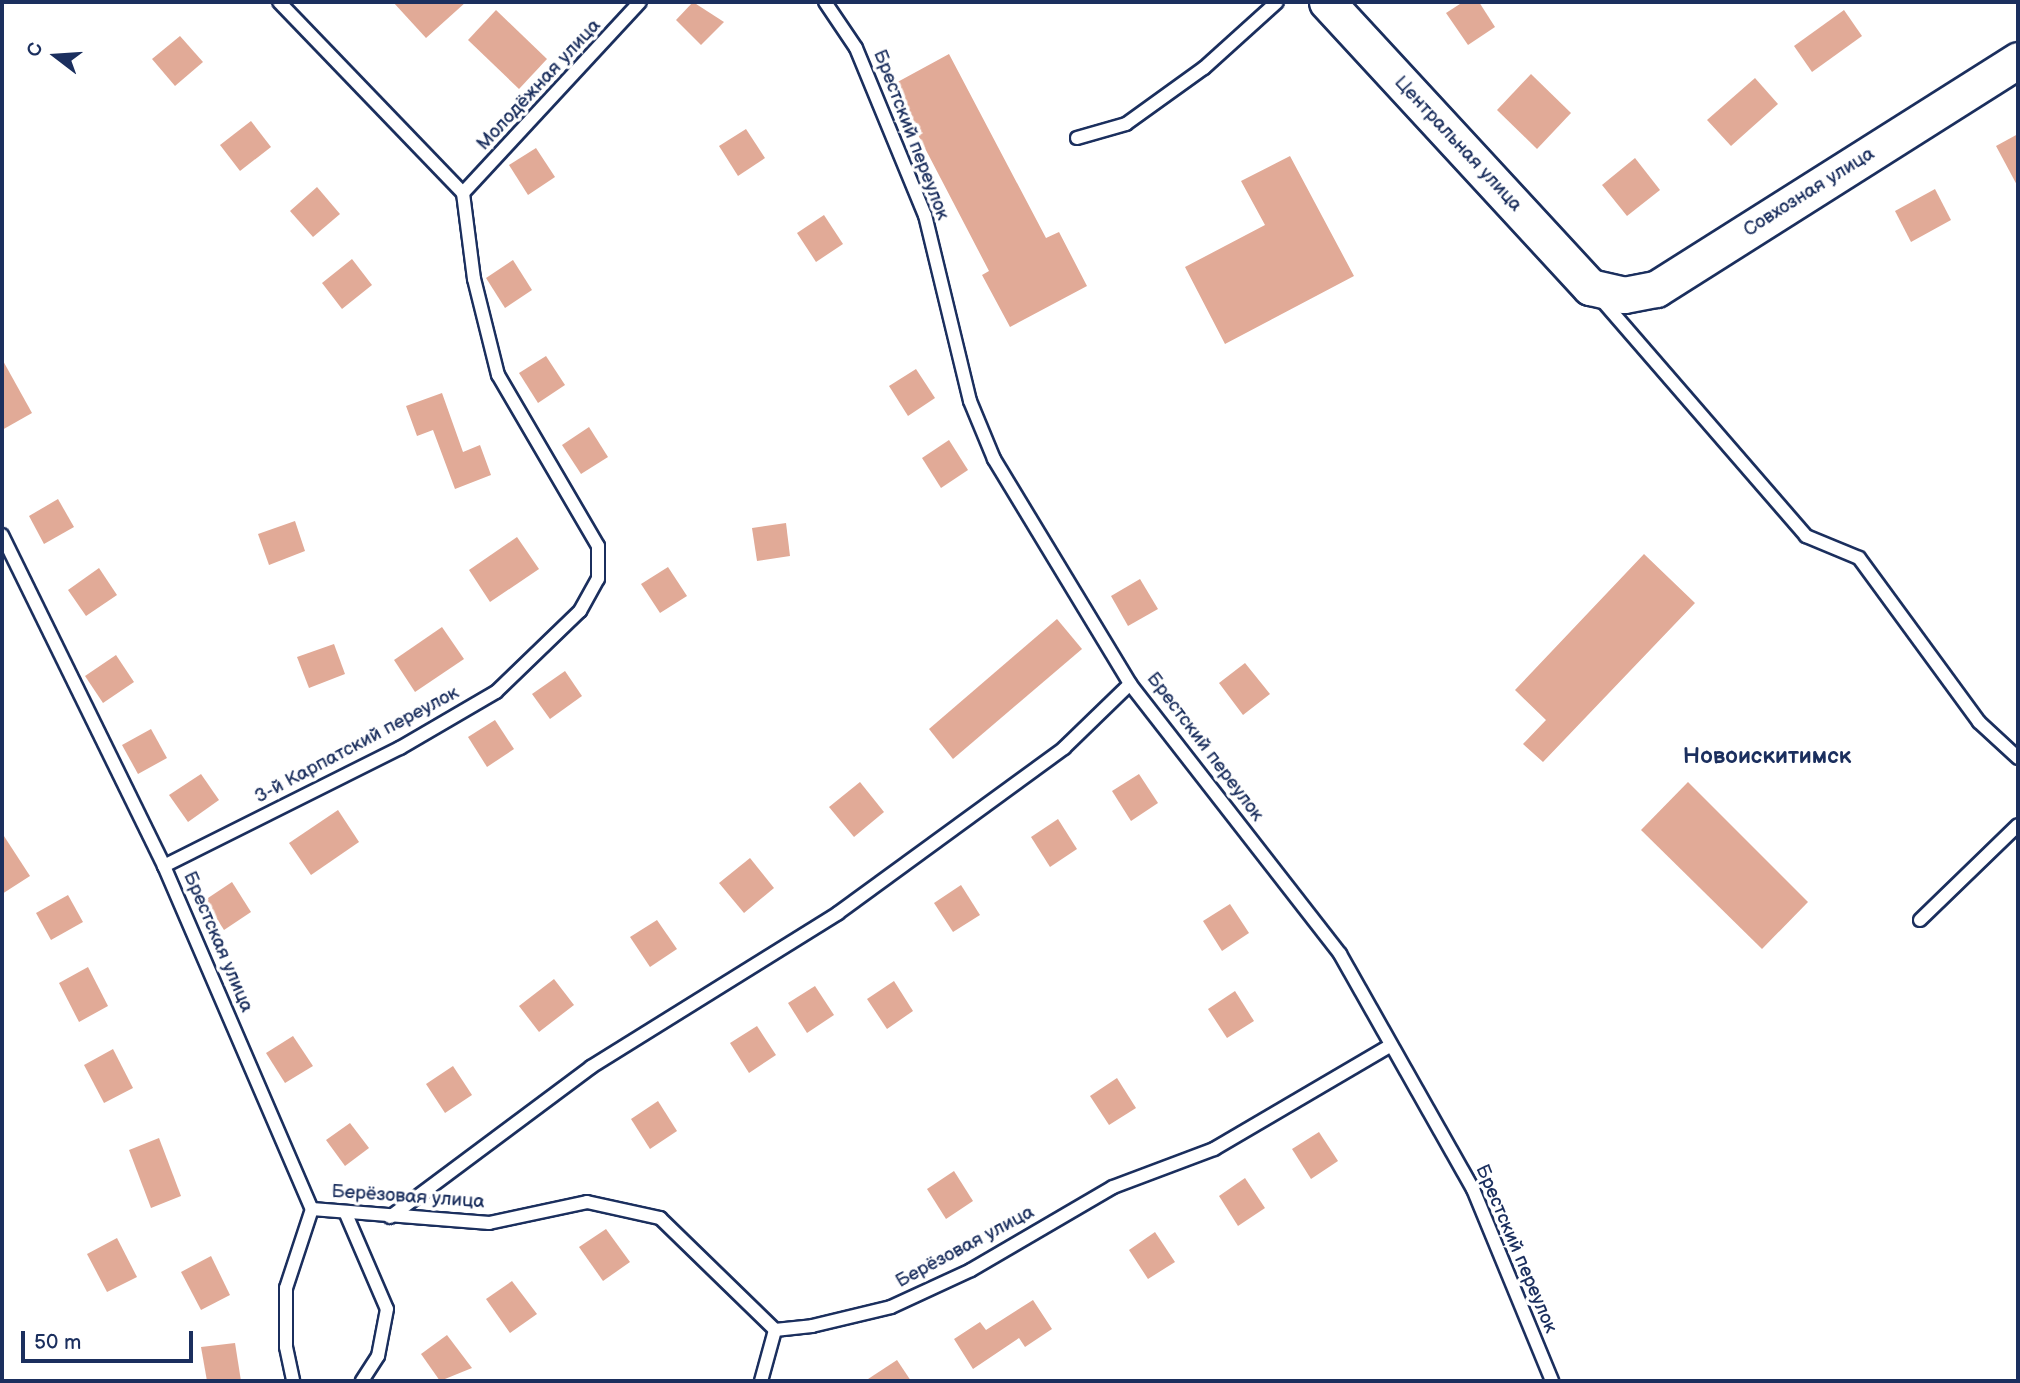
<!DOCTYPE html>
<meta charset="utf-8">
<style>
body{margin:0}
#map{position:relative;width:2020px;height:1383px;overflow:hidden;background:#fff;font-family:"Balsamiq Sans",sans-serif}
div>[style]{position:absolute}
.building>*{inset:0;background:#e1aa97}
.roads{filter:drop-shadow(2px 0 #1b2f5e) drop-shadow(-2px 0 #1b2f5e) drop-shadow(0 2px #1b2f5e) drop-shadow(0 -2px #1b2f5e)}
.lane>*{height:12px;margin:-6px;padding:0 6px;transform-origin:6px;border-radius:6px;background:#fff}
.secondary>*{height:35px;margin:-17.5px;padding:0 17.5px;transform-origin:17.5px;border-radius:17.5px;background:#fff}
span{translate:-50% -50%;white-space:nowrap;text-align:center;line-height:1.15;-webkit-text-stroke:7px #fff;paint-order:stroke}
.street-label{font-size:19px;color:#1b2f5e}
.quarter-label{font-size:23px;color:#1b2f5e;font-weight:700}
.frame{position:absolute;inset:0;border:4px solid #1b2f5e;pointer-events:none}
.north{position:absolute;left:21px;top:21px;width:70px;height:70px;-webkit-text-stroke:5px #fff;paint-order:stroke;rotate:287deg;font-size:19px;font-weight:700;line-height:28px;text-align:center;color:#1b2f5e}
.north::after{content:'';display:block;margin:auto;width:24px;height:32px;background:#1b2f5e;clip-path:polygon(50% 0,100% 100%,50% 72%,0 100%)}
.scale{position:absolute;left:21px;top:1331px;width:172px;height:32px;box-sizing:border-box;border:4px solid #1b2f5e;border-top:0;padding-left:9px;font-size:21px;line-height:24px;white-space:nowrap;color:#1b2f5e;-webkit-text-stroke:5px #fff;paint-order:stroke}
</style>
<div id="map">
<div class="building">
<i style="clip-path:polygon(393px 2px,466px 2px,426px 38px)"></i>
<i style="clip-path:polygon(693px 2px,724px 22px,701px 45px,676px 20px)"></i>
<i style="clip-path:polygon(1463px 2px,1479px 2px,1495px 27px,1468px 45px,1446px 13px)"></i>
<i style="clip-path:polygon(496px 10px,547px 59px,519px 89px,468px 40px)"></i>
<i style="clip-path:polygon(1844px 10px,1862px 36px,1812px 72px,1794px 46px)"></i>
<i style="clip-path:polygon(180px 36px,203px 62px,175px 86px,152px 59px)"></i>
<i style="clip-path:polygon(949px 54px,1046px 238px,1059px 232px,1087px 286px,1010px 327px,982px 275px,989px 271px,892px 85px)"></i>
<i style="clip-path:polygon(1531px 74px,1571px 113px,1537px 149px,1497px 110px)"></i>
<i style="clip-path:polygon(1755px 78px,1778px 104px,1731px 146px,1707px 120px)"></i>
<i style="clip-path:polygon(251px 121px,271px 147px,240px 171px,220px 145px)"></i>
<i style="clip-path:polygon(746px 129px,765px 158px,738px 176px,719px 146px)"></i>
<i style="clip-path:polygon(2018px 134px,2018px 187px,1996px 146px)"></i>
<i style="clip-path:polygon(536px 148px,555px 177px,528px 195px,509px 165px)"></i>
<i style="clip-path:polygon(1290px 156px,1354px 276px,1225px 344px,1185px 267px,1265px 225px,1241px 181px)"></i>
<i style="clip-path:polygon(1635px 158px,1660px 190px,1627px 216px,1602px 185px)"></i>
<i style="clip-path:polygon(317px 187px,340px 214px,313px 237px,290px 211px)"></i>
<i style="clip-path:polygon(1935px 189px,1951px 220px,1911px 242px,1895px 211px)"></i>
<i style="clip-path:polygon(824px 215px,843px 244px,816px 262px,797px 233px)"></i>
<i style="clip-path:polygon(352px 259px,372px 285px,342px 309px,322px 283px)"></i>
<i style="clip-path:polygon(513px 260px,532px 290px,505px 308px,486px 278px)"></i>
<i style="clip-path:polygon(546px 356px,565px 385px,538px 403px,519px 373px)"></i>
<i style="clip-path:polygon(2px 359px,32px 413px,2px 430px)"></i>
<i style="clip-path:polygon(916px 369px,935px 398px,908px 416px,889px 386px)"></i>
<i style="clip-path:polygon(442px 393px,463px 452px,480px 445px,491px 475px,455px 489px,433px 430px,417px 436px,406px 406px)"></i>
<i style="clip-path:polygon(589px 427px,608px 457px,581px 474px,562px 445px)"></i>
<i style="clip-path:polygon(949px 440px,968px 470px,941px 488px,922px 458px)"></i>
<i style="clip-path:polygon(58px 499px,74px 527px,44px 544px,29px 516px)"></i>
<i style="clip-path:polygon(295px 521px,305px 551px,269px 565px,258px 534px)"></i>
<i style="clip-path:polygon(786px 523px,790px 556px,757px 561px,752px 528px)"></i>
<i style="clip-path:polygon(517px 537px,539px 569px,490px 602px,469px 570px)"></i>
<i style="clip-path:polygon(1644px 554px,1695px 603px,1543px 762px,1523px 744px,1546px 720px,1515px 690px)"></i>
<i style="clip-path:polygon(668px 567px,687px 596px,660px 613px,641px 584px)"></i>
<i style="clip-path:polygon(99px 568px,117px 595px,86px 616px,68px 590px)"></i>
<i style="clip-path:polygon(1140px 579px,1158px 609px,1128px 626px,1111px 596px)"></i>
<i style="clip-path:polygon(1057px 619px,1082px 649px,953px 759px,929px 729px)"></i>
<i style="clip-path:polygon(442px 627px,464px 659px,415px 692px,394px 660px)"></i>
<i style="clip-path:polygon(334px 644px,345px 674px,309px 688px,297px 657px)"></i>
<i style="clip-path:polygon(116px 655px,134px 682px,103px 703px,85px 676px)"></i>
<i style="clip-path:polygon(1245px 663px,1270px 694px,1243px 715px,1219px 683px)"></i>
<i style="clip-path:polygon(565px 671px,582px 696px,550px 719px,532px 694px)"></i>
<i style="clip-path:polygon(495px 720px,514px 749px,487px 767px,468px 737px)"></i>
<i style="clip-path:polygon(151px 729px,167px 758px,138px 774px,122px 745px)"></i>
<i style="clip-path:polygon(201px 774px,219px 800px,188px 822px,169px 795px)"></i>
<i style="clip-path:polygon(1139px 774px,1158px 803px,1131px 821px,1112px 791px)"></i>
<i style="clip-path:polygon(860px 782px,884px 812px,854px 837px,829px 807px)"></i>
<i style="clip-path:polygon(1688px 782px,1808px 902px,1762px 949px,1641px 830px)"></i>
<i style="clip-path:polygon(338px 810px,359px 842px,311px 875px,289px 843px)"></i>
<i style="clip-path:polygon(1058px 819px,1077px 849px,1050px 867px,1031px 837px)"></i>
<i style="clip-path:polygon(2px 833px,30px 876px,2px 894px)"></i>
<i style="clip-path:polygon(750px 858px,774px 888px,744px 913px,719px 883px)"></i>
<i style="clip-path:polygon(232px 882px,251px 912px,224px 930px,205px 900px)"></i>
<i style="clip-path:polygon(961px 885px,980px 915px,953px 932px,934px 903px)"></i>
<i style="clip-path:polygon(68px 895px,83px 922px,51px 940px,36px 913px)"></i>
<i style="clip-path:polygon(1230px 904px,1249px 933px,1222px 951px,1203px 921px)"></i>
<i style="clip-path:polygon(657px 920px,677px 949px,650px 967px,630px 937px)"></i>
<i style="clip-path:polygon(88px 967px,108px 1006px,79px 1022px,59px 983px)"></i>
<i style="clip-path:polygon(554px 979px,574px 1005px,539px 1032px,519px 1006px)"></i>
<i style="clip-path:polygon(894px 981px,913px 1011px,887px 1029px,867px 999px)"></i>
<i style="clip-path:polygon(815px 986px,834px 1015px,807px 1033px,788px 1003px)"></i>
<i style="clip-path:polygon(1235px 991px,1254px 1021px,1227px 1038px,1208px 1009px)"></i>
<i style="clip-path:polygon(757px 1026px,776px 1055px,749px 1073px,730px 1043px)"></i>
<i style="clip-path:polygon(293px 1036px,313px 1066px,285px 1083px,266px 1053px)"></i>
<i style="clip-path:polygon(113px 1049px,133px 1088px,104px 1103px,84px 1065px)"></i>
<i style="clip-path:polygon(453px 1066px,472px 1095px,445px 1113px,426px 1084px)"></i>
<i style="clip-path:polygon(1117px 1078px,1136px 1108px,1109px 1125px,1090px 1096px)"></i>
<i style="clip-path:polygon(658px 1101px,677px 1131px,650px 1149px,631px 1119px)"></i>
<i style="clip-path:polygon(350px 1123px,369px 1148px,345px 1166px,326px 1140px)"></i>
<i style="clip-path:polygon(1319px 1132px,1338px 1161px,1311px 1179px,1292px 1149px)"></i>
<i style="clip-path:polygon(159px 1138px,181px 1196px,151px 1208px,129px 1150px)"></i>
<i style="clip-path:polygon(954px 1171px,973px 1201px,946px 1219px,927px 1189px)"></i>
<i style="clip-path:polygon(1245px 1178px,1265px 1208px,1238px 1226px,1219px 1196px)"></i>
<i style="clip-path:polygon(606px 1229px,630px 1262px,603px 1281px,579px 1247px)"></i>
<i style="clip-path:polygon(1155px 1232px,1175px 1262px,1148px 1279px,1129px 1250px)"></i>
<i style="clip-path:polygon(117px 1238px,137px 1277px,107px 1292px,87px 1254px)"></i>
<i style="clip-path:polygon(211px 1256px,230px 1295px,201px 1310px,181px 1272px)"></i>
<i style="clip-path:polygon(512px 1281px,537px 1314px,510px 1333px,486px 1299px)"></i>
<i style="clip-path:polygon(1033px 1300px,1052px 1329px,1025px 1347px,1019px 1338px,973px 1369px,954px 1339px,980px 1322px,986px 1330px)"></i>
<i style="clip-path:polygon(447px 1335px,472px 1368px,440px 1381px,421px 1354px)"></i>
<i style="clip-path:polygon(235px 1343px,241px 1381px,207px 1381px,201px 1347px)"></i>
<i style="clip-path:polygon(897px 1360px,911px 1381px,865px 1381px)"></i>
</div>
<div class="roads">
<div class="lane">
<i style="left:825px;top:2px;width:55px;rotate:56deg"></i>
<i style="left:856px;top:48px;width:181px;rotate:67.6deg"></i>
<i style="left:925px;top:215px;width:191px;rotate:76.4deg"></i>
<i style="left:970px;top:401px;width:63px;rotate:67.5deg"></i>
<i style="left:994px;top:459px;width:263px;rotate:58.8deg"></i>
<i style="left:1130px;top:684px;width:342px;rotate:52.1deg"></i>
<i style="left:1340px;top:954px;width:270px;rotate:60.5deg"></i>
<i style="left:1473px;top:1189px;width:208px;rotate:67.6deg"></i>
<i style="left:1077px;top:138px;width:51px;rotate:-15.9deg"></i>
<i style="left:1126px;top:124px;width:96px;rotate:-35.7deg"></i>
<i style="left:1204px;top:68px;width:98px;rotate:-42.1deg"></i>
<i style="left:463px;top:193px;width:260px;rotate:-47.2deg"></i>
<i style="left:1600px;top:298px;width:315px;rotate:49.1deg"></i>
<i style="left:1806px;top:536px;width:57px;rotate:22.5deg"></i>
<i style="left:1859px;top:558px;width:203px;rotate:53.8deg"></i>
<i style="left:1979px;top:722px;width:53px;rotate:42.7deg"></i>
<i style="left:2px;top:535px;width:369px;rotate:63.9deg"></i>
<i style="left:164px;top:866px;width:374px;rotate:66.7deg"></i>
<i style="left:312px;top:1209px;width:83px;rotate:108.2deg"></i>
<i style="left:286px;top:1288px;width:59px;rotate:90deg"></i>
<i style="left:286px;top:1347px;width:35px;rotate:78deg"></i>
<i style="left:164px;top:866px;width:264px;rotate:-26.6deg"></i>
<i style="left:400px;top:748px;width:111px;rotate:-30.3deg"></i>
<i style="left:496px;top:692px;width:117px;rotate:-44deg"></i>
<i style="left:580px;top:611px;width:37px;rotate:-61deg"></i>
<i style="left:598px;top:579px;width:33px;rotate:-90deg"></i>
<i style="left:598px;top:546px;width:198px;rotate:-120.3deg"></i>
<i style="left:498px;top:375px;width:99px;rotate:-104deg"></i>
<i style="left:474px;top:279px;width:87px;rotate:-97.3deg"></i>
<i style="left:463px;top:193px;width:265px;rotate:-133.9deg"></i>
<i style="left:1920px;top:920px;width:136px;rotate:-44.1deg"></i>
<i style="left:312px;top:1209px;width:178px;rotate:4.5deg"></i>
<i style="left:489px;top:1223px;width:100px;rotate:-12.1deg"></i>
<i style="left:587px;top:1202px;width:75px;rotate:12.4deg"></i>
<i style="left:660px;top:1218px;width:161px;rotate:44.2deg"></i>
<i style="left:775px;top:1330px;width:37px;rotate:-6deg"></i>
<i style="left:812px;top:1326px;width:81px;rotate:-13.5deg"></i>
<i style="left:891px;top:1307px;width:88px;rotate:-24.8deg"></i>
<i style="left:971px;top:1270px;width:164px;rotate:-30.3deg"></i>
<i style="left:1113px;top:1187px;width:108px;rotate:-20.6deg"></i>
<i style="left:1214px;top:1149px;width:205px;rotate:-30.4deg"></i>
<i style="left:346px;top:1214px;width:103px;rotate:66.7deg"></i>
<i style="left:387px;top:1309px;width:48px;rotate:100.8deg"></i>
<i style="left:378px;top:1356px;width:30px;rotate:123deg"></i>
<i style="left:390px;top:1217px;width:251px;rotate:-36.7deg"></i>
<i style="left:591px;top:1067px;width:291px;rotate:-31.9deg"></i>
<i style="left:838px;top:913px;width:280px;rotate:-36.1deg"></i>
<i style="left:1064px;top:748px;width:92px;rotate:-44.1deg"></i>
<i style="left:761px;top:1381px;width:53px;rotate:-74.6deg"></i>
</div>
<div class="secondary">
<i style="left:1327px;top:2px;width:388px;rotate:47.3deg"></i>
<i style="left:1590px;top:287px;width:35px;rotate:13deg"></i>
<i style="left:1624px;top:295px;width:33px;rotate:-11deg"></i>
<i style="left:1656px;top:289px;width:428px;rotate:-32.3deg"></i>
</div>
</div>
<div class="street-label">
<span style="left:539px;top:85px;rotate:-47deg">Молодёжная улица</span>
<span style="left:911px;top:135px;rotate:69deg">Брестский переулок</span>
<span style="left:1458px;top:144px;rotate:47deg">Центральная улица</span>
<span style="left:1809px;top:192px;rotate:-32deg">Совхозная улица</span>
<span style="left:357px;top:745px;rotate:-28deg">3-й Карпатский переулок</span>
<span style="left:1205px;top:747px;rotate:53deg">Брестский переулок</span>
<span style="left:218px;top:942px;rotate:67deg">Брестская улица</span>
<span style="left:408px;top:1197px;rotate:4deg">Берёзовая улица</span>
<span style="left:965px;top:1247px;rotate:-28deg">Берёзовая улица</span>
<span style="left:1516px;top:1249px;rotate:67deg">Брестский переулок</span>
</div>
<div class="quarter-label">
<span style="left:1767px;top:756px">Новоискитимск</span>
</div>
<div class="frame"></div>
<div class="north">С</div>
<div class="scale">50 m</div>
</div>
